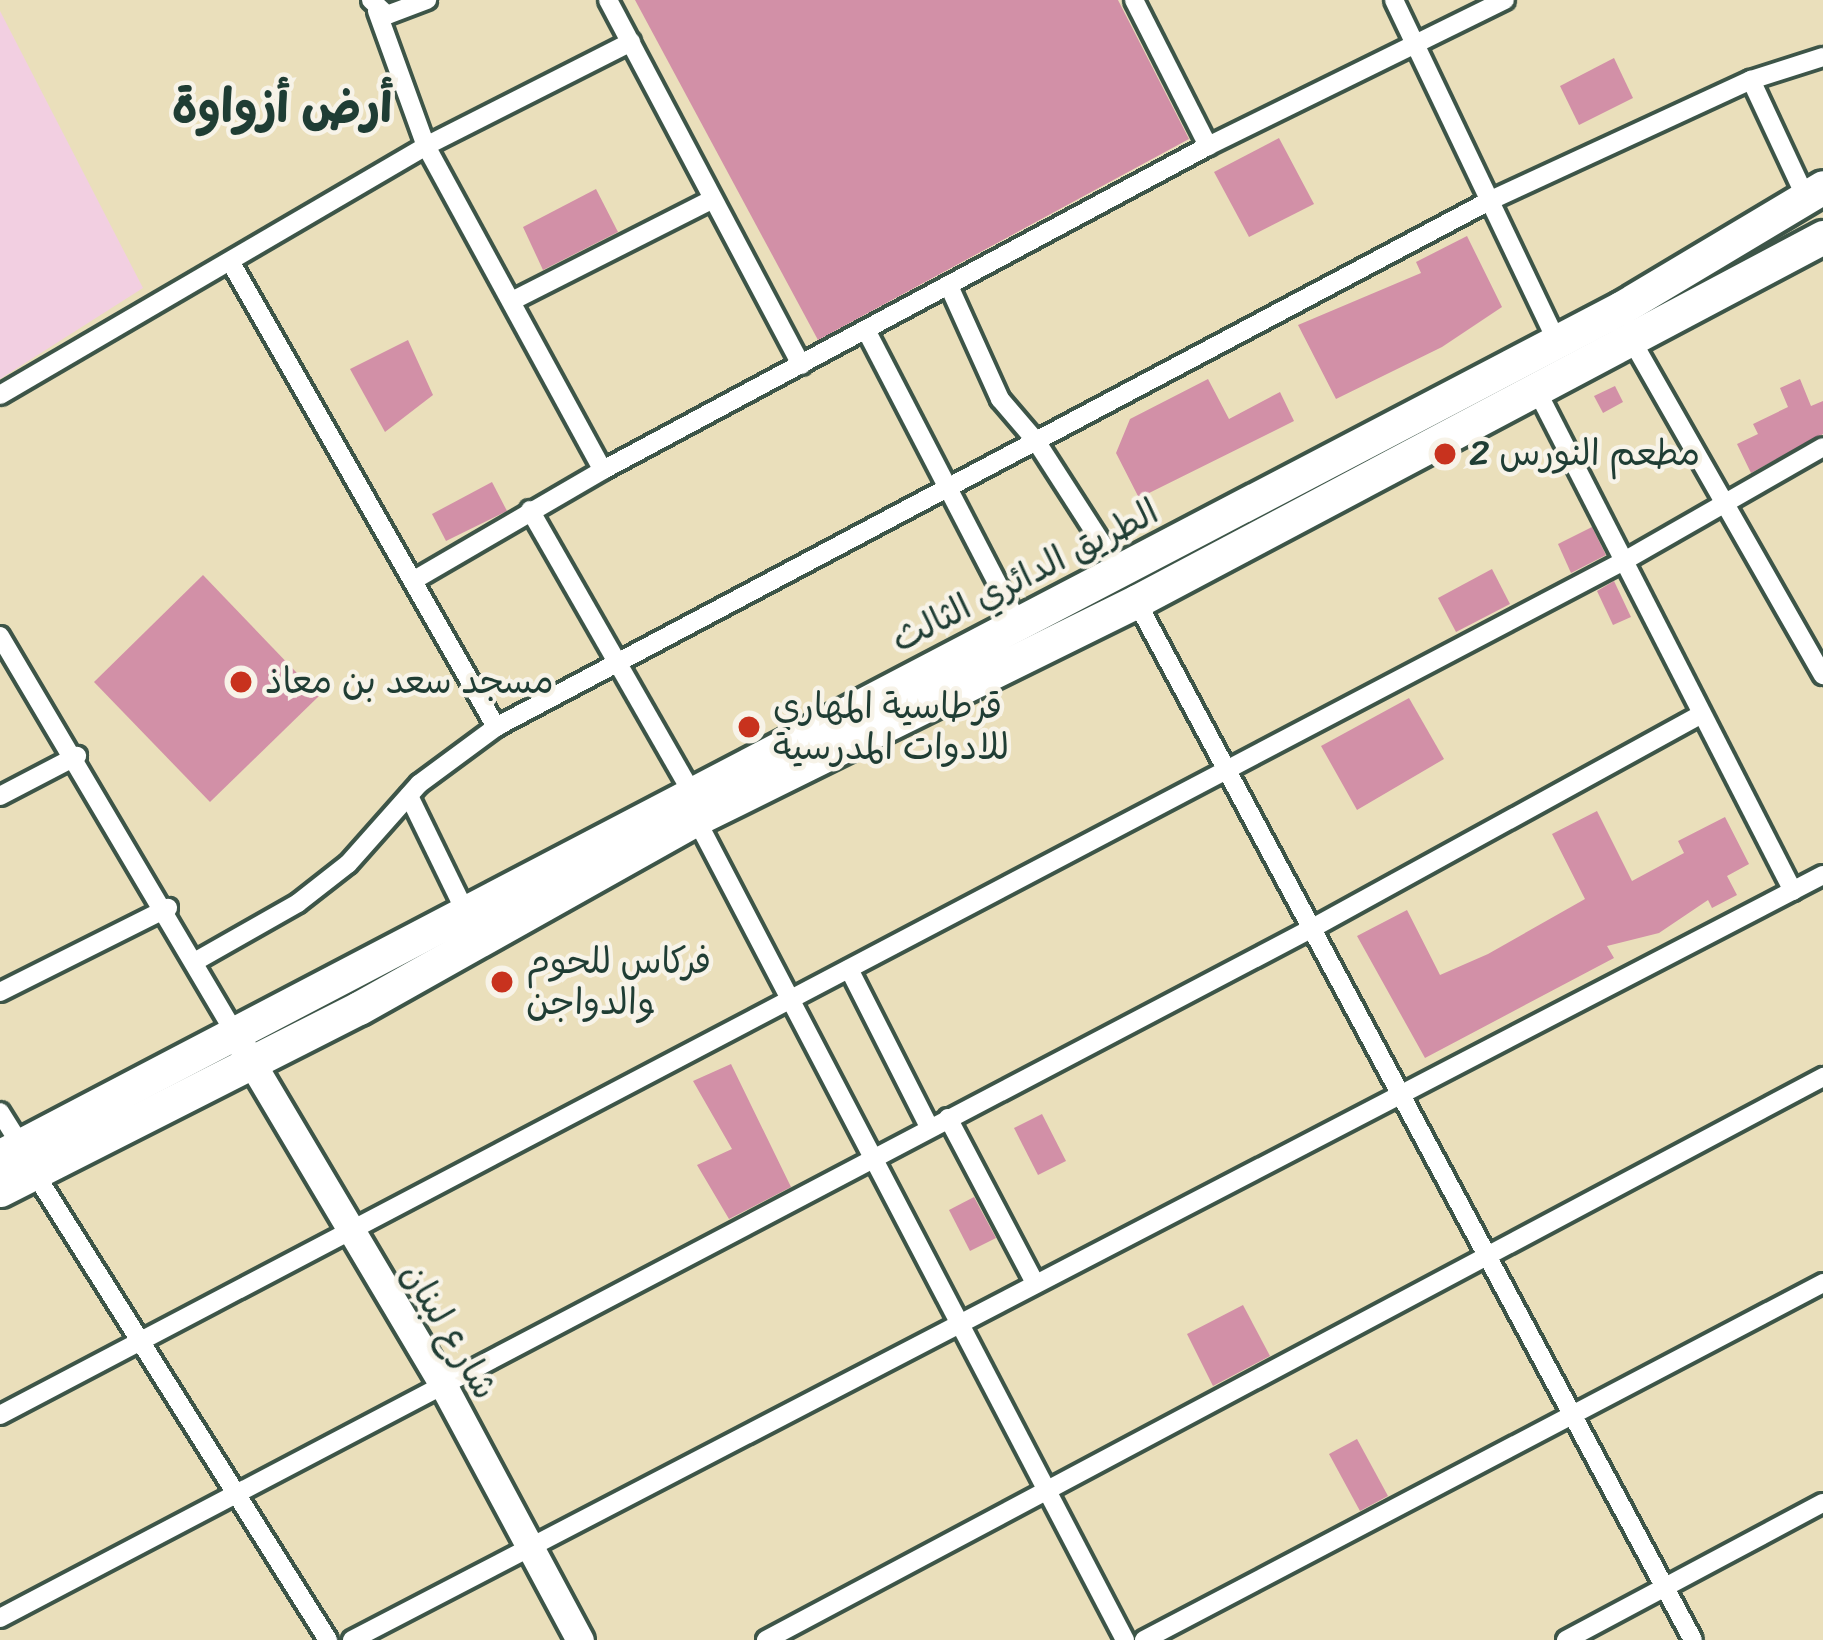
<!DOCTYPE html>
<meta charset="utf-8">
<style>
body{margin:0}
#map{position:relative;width:1823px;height:1640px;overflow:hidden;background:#eadfbb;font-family:Sriracha,"Playpen Sans Arabic",sans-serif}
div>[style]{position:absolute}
.built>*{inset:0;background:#f2cfe1}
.building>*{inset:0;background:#d290a7}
.roads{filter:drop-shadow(3px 0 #3d5548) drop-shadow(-3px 0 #3d5548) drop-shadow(0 3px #3d5548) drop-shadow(0 -3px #3d5548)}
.street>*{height:18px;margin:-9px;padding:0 9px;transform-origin:9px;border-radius:9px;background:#fff}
.secondary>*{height:27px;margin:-13.5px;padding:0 13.5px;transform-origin:13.5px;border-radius:13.5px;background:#fff}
.highway>*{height:33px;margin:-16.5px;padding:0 16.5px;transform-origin:16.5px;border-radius:16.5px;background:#fff}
.dots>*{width:33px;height:33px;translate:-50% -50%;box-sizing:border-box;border:6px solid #f7f3e8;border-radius:50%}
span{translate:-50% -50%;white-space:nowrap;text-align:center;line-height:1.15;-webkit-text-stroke:9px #f7f3e8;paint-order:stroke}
.poi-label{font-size:36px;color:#1f3d34}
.left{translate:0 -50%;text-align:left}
.street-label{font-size:36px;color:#1f3d34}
.district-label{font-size:48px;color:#1f3d34;font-weight:700}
</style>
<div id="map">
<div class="built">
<i style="clip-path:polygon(0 11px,143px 288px,0 379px)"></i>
</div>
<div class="building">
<i style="clip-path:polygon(635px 0,1118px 0,1189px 139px,818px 340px)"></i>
<i style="clip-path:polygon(1614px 58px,1633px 98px,1579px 125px,1560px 86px)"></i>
<i style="clip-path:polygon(1279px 138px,1314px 204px,1249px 237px,1214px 172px)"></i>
<i style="clip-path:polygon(596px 189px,618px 232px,543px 270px,523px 227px)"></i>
<i style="clip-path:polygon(1467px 236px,1502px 307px,1442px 347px,1336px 399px,1298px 325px,1421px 273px,1416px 262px)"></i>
<i style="clip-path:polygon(408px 340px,433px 395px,385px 432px,350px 369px)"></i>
<i style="clip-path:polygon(1208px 379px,1229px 419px,1280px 392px,1294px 421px,1139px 498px,1116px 453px,1130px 419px)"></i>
<i style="clip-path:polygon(1800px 379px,1811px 406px,1823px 401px,1823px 434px,1751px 473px,1737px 444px,1758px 434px,1753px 424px,1788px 407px,1780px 388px)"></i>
<i style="clip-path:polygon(1615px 386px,1623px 402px,1603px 413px,1594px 396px)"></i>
<i style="clip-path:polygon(492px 482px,507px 511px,446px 541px,432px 514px)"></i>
<i style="clip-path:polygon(1592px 527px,1606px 555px,1571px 573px,1558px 544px)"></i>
<i style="clip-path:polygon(1492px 569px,1510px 604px,1456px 632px,1438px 598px)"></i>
<i style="clip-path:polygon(203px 575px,319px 696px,210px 802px,94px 682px)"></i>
<i style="clip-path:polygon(1614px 581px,1631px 617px,1613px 625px,1597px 591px)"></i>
<i style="clip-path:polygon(1409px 698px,1444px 759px,1357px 810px,1321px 746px)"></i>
<i style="clip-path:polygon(1597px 811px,1632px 881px,1684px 853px,1678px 841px,1725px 817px,1749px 864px,1727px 876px,1737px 895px,1712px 908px,1708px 900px,1659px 933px,1607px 946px,1614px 958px,1425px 1058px,1357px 936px,1407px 910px,1440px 975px,1488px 954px,1585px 899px,1552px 834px)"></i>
<i style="clip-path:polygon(731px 1064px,791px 1187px,729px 1219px,697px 1165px,732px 1149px,693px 1081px)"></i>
<i style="clip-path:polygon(1042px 1114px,1066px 1161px,1038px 1175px,1014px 1128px)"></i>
<i style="clip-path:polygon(974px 1197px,996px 1238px,970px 1251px,949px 1210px)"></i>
<i style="clip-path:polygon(1243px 1305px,1270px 1356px,1213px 1386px,1187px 1334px)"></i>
<i style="clip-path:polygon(1357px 1439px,1388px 1496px,1360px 1511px,1329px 1454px)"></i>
</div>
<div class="roads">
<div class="street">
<i style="left:371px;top:0;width:22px;rotate:43deg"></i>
<i style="left:387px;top:15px;width:43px;rotate:-20.6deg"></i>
<i style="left:608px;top:0;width:413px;rotate:62.1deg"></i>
<i style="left:1134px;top:0;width:164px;rotate:63.1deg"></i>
<i style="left:1394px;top:0;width:379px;rotate:64.5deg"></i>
<i style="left:377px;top:11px;width:144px;rotate:70.1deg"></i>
<i style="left:426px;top:146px;width:369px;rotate:61.4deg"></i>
<i style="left:1751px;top:80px;width:132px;rotate:65deg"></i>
<i style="left:230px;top:261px;width:537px;rotate:60.28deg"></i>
<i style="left:949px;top:286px;width:124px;rotate:65.7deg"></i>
<i style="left:1000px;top:399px;width:55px;rotate:49.4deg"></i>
<i style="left:1036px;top:441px;width:157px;rotate:57.2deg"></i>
<i style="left:512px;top:301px;width:225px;rotate:-26.9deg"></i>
<i style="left:866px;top:330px;width:330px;rotate:62.6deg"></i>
<i style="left:1631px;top:339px;width:387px;rotate:60.3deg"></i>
<i style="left:1536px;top:389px;width:564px;rotate:62.89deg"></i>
<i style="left:0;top:395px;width:493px;rotate:-30.3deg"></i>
<i style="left:426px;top:146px;width:230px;rotate:-26.9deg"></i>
<i style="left:530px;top:510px;width:328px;rotate:60.2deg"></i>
<i style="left:416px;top:579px;width:216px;rotate:-30.2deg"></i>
<i style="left:603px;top:470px;width:686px;rotate:-28.17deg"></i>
<i style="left:1208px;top:146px;width:331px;rotate:-26.2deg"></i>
<i style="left:1134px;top:597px;width:1183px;rotate:61.81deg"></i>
<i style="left:0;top:636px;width:461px;rotate:59.4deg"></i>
<i style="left:0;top:796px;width:87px;rotate:-27.5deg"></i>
<i style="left:409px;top:796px;width:130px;rotate:64deg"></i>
<i style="left:696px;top:819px;width:926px;rotate:62.41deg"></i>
<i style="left:196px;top:961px;width:117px;rotate:-29.6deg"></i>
<i style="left:298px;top:903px;width:63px;rotate:-38deg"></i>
<i style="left:348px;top:864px;width:107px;rotate:-48.4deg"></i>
<i style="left:419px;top:784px;width:96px;rotate:-36.5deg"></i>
<i style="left:496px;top:727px;width:1124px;rotate:-27.91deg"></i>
<i style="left:1489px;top:201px;width:289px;rotate:-24.8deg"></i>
<i style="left:1751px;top:80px;width:76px;rotate:-17.7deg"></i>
<i style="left:849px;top:969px;width:177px;rotate:63.1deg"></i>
<i style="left:0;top:992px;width:188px;rotate:-26.6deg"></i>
<i style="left:0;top:1112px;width:39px;rotate:58deg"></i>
<i style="left:948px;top:1118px;width:187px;rotate:62.2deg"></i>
<i style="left:34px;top:1172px;width:553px;rotate:57.86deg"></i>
<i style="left:0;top:1415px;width:1835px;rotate:-27.74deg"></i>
<i style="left:1624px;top:561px;width:229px;rotate:-29.8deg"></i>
<i style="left:0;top:1618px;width:1479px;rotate:-27.73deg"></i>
<i style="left:1309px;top:930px;width:448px;rotate:-28.8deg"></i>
<i style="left:352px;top:1640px;width:1658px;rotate:-27.48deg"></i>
<i style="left:766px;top:1640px;width:1198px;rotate:-28.04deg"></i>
<i style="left:1144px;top:1640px;width:767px;rotate:-27.73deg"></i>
<i style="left:1566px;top:1640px;width:291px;rotate:-28.1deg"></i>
</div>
<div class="secondary">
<i style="left:243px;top:1048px;width:387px;rotate:59.3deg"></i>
<i style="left:441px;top:1381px;width:294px;rotate:61.8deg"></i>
</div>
<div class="highway">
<i style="left:0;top:1156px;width:1829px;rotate:-27.62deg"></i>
<i style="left:1621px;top:308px;width:235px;rotate:-30.9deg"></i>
<i style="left:0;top:1190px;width:402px;rotate:-26.9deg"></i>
<i style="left:359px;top:1008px;width:386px;rotate:-29.3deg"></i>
<i style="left:696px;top:819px;width:492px;rotate:-26.3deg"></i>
<i style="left:1137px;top:601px;width:777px;rotate:-27.95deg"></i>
</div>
</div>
<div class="dots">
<i style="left:1445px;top:454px;background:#c8321e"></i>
<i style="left:241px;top:682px;background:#c8321e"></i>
<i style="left:749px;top:727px;background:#c8321e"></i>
<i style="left:502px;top:982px;background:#c8321e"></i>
</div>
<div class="poi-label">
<span class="left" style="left:1469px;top:454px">مطعم النورس 2</span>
<span class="left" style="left:265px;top:682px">مسجد سعد بن معاذ</span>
<span class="left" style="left:773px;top:727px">قرطاسية المهاري<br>للادوات المدرسية</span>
<span class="left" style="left:526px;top:982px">فركاس للحوم<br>والدواجن</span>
</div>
<div class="street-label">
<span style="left:1025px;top:576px;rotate:-27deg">الطريق الدائري الثالث</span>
<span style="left:449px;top:1331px;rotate:59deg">شارع لبنان</span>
</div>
<div class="district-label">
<span style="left:282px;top:106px">أرض أزواوة</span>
</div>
</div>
